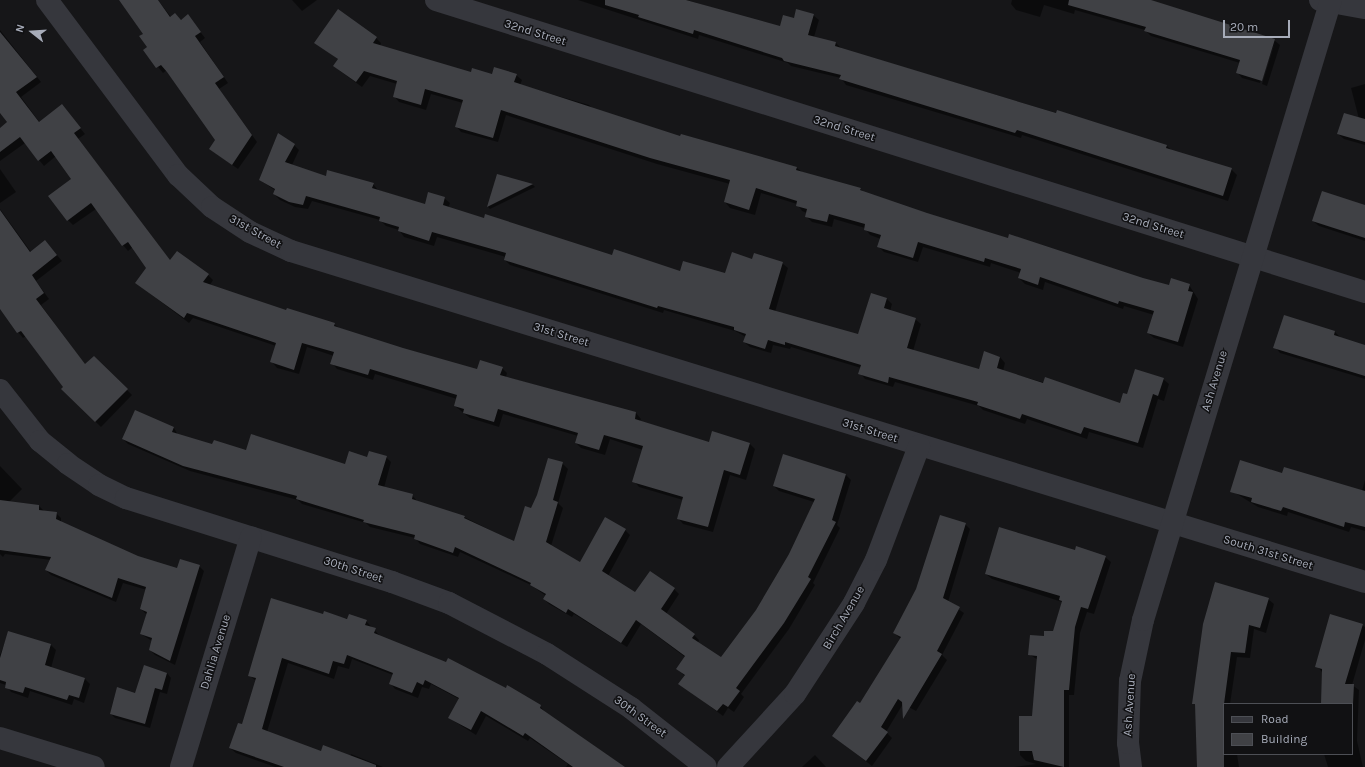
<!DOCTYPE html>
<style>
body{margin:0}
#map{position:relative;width:1365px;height:767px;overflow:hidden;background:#161618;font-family:Karla,sans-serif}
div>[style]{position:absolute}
.shadow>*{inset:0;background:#0007}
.building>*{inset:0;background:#404145}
.minor>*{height:22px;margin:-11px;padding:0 11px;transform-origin:11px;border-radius:11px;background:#36373d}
span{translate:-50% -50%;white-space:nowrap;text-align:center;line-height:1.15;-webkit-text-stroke:3px #111113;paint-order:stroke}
.street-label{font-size:12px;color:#a7acb9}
.legend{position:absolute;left:1223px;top:703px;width:130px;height:52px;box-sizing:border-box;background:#111113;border:1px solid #4d4f55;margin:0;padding:5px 7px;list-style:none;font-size:12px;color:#a7acb9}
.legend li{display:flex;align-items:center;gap:8px;height:20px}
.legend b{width:20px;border:1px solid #4d4f55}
.north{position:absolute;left:12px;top:12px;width:40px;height:40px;-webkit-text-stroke:3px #111113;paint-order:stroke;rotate:287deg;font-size:11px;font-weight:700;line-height:16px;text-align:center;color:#a7acb9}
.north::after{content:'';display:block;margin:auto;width:14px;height:18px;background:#a7acb9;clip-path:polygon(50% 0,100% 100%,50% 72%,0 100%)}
.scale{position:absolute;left:1223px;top:20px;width:67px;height:18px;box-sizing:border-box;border:2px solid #a7acb9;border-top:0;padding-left:5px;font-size:12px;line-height:14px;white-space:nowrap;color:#a7acb9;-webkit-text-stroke:3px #111113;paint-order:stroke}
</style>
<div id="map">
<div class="shadow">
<i style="clip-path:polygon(120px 0,158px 0,171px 17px,175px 14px,181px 20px,188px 16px,205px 38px,200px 42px,228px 83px,219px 89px,257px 142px,238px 169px,210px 149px,216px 140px,167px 70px,163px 73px,144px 50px,148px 47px,144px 34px)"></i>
<i style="clip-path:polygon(292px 0,317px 0,302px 11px)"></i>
<i style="clip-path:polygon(578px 0,687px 0,780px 28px,794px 20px,813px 15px,819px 20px,814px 37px,836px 43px,842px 49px,1167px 146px,1172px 151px,1231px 169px,1237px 175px,1228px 201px,1022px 135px,1021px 138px,846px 85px,841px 78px,791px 66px,788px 63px,699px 35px,698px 39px)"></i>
<i style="clip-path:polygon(1012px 0,1147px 0,1274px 40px,1280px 45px,1267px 86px,1262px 84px,1275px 42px,1260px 83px,1242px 78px,1237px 72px,1240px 63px,1151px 36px,1145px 30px,1075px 10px,1074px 14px,1044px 5px,1040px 17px,1016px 10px,1011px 4px)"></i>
<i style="clip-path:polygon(0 30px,41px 82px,21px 97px,40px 123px,62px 106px,85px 134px,78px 139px,170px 261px,208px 275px,213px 280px,210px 285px,287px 312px,334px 324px,339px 328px,402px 349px,478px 370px,502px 368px,507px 373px,506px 377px,636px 413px,641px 419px,640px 421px,710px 443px,713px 433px,750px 444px,755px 449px,746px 480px,730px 475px,713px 532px,683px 524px,678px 518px,683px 500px,639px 487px,634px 481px,643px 450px,610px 439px,605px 455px,581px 448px,576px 443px,578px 436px,503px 414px,499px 427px,470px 418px,455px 406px,457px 399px,375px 374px,373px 380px,337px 369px,332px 363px,334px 356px,307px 347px,299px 374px,277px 368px,272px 362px,276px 346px,193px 318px,189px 323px,136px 283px,147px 268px,133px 247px,128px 251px,123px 245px,96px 209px,73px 225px,68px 220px,72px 179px,56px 156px,44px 166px,25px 143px,0 161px,0 129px,8px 123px,0 111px)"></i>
<i style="clip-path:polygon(376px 38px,381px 43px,380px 46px,472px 73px,516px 75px,522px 80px,520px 85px,589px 105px,594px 110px,681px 138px,797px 168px,802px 172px,860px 189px,864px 192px,927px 214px,1143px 279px,1170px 286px,1189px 285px,1198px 299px,1183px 347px,1154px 338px,1148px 333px,1154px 315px,1124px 306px,1123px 309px,1045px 282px,1043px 290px,1025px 284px,1019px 278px,1021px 273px,991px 263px,990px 267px,923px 247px,918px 262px,884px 252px,878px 246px,881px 239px,870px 235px,865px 228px,834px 219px,832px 227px,812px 222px,806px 216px,807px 213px,802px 211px,797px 204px,761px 193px,755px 215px,730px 208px,725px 202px,730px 184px,657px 164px,506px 115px,498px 142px,461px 132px,456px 126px,463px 103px,431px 94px,426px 110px,399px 102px,394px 96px,397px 84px,370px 76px,362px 87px,340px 71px,335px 66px,339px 60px,316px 42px)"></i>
<i style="clip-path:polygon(1365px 84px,1365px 145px,1344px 139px,1338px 134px,1359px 119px,1351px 88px)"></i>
<i style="clip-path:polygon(294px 145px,299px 150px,292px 165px,326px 177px,373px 184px,378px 190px,425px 205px,444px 198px,450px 203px,448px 208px,613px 256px,681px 272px,726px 274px,753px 260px,782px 263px,788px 268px,775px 312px,859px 335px,871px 294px,887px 299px,892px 304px,890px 311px,915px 319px,921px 324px,913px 351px,979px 370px,985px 353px,1000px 357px,1005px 363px,1003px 371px,1121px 404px,1128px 396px,1163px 379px,1169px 384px,1164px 401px,1158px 399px,1143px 448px,1089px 432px,1087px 439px,1027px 419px,1025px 424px,983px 410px,979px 406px,895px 382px,893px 387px,865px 379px,860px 373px,861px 368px,791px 347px,790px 349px,773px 345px,771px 353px,750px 347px,744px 342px,746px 337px,735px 331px,664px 310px,663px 313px,510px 265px,505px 260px,506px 257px,437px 237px,434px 246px,404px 237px,399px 230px,386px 226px,380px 220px,312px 201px,308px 209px,295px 207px,280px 200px,274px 194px,276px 191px,260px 180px)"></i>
<i style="clip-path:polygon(0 169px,16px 192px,0 203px)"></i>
<i style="clip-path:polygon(497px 175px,533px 185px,535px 187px,490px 209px,488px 207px)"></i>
<i style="clip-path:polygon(1365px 206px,1365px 241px,1319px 226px,1313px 221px)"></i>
<i style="clip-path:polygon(0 209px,31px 252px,45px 241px,62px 261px,36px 281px,49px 299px,41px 305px,85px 365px,94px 357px,132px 395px,101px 427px,62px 389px,64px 387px,26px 336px,23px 338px,18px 332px,0 306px)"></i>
<i style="clip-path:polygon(1284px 317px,1335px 332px,1341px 338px,1365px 346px,1365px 379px,1280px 353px,1275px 347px)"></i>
<i style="clip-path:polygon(135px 411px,174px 428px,178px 435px,213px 445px,346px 465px,368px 458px,386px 457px,391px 462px,384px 488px,412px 495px,417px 501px,464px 517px,514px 542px,531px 509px,562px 463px,568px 469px,558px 503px,563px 508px,551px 546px,581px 563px,625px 530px,630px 535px,608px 576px,636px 594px,650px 573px,674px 589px,679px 594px,666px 614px,694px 635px,699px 640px,698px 643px,721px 659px,757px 611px,790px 554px,814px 502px,779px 491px,774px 486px,846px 475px,851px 480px,837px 525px,840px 528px,813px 583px,815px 585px,789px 629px,741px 694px,744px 697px,734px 712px,728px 708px,723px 716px,680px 684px,685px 676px,677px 669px,685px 657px,641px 624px,627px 647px,574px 614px,572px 617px,549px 604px,544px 599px,546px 596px,531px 585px,460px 552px,458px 557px,420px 544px,415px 538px,370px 527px,366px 523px,302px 504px,298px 500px,190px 471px,128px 444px,123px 439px)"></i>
<i style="clip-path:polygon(0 466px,22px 489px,9px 502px,39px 506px,44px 511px,56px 513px,61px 518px,61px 522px,138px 557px,178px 570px,199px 566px,204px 571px,175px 665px,155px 655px,150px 650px,152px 641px,141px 634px,147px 615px,141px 609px,147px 590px,123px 583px,116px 602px,51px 575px,46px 570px,51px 560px,5px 554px,3px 557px,0 554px)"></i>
<i style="clip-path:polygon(1283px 474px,1362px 491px,1365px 480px,1365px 531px,1351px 527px,1349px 532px,1288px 512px,1287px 516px,1258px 507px,1232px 491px)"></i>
<i style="clip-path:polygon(965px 524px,970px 529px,948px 602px,964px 613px,942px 655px,947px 660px,916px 711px,903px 704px,886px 732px,892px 738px,872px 766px,833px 736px,860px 705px,901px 639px,894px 633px)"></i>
<i style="clip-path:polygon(1075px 551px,1105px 557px,1111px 562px,1094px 614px,1087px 612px,1080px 633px,1074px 695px,1069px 695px,1069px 767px,1014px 767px,1036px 764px,1026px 761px,1020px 755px,1020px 717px,1033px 717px,1038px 660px,1029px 654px,1053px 632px,1062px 602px,992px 579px,986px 574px)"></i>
<i style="clip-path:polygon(1268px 599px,1274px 604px,1266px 633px,1254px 629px,1250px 658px,1237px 657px,1230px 704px,1224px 704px,1224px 754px,1237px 754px,1239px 767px,1198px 767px,1195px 686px)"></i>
<i style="clip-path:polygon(324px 615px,366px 621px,380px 636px,540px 706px,545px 712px,624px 767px,566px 767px,568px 764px,530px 738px,528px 741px,486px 716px,476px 735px,449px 718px,459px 699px,431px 684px,429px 689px,422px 687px,418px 698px,395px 689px,390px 683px,393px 675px,352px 659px,349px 669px,338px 666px,334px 679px,288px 663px,267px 732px,322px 752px,350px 756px,351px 754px,383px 767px,275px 767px,236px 753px,230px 748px,243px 725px,256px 681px,249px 675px)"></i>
<i style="clip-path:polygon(1362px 625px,1365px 627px,1365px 640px,1352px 685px,1359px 690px,1357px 741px,1363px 767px,1328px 767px,1324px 754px,1352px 754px,1352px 704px,1322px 704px,1322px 672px,1317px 666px)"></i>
<i style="clip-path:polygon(9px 632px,51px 645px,56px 650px,51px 668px,85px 679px,90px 684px,84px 703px,74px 699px,72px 705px,30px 691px,28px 698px,11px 692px,6px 685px,0 683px,0 655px)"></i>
<i style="clip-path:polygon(167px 673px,171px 678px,167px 694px,160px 692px,150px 728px,115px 718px,111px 714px)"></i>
<i style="clip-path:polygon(815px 755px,826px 767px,802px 767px)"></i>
</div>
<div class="building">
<i style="clip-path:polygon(119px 0,158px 0,170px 17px,175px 13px,181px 20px,188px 14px,201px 32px,195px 36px,224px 77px,215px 83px,252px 135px,232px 165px,209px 149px,215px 140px,167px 72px,161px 65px,156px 68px,143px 50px,147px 47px,139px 36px,143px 34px)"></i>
<i style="clip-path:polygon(605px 0,686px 0,780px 26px,783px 15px,794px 18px,796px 9px,814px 14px,808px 35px,836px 42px,835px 46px,1046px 110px,1056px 113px,1057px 110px,1167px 145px,1166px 148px,1232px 168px,1223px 196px,1017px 130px,1015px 133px,839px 79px,841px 75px,784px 61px,782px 58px,694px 30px,693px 34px,638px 17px,639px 15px,605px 5px)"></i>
<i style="clip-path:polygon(1069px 0,1151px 0,1275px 39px,1262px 81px,1236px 73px,1240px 60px,1144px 31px,1146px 27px,1068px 5px)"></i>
<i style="clip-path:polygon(338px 9px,377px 37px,373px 43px,471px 72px,472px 68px,492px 74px,494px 67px,517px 74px,514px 82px,680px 136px,681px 134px,797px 167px,796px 170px,861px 188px,860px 190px,927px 213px,1008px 238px,1009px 234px,1143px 278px,1169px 285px,1171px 278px,1190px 284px,1188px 291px,1193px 292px,1178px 342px,1147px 333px,1154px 311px,1119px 301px,1118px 304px,1040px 277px,1038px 285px,1018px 278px,1021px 269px,985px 258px,984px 262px,918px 242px,913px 258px,877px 247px,881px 235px,864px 230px,865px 224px,829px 214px,827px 222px,805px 217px,807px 209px,796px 206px,797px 201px,756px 188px,749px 210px,724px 202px,730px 180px,650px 158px,501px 110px,493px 138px,455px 127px,463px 100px,425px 89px,421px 105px,393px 97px,397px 81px,364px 71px,356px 82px,333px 66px,338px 59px,314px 43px)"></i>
<i style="clip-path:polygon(0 32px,37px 77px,16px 92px,39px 122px,62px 104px,81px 128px,74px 133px,170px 260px,177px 251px,209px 274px,203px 282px,286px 310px,287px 308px,335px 323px,334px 326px,403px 348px,477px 369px,480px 360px,503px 367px,500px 375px,636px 412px,635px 419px,709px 442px,712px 431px,750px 443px,740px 475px,724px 470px,708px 527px,677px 519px,683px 497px,632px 482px,643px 446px,604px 435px,599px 450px,575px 443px,578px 433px,498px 409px,494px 422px,463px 413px,464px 409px,454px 406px,457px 395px,370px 369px,368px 375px,330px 364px,334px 352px,302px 343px,294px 370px,270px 362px,276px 343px,187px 313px,184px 318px,135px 283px,146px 268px,128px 242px,122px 246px,91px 203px,67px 221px,48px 196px,71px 179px,51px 151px,38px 161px,20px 137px,0 152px,0 128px,7px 122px,0 113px)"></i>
<i style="clip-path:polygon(1344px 113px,1365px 119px,1365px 142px,1337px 134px)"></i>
<i style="clip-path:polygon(278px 133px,295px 144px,285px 162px,326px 176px,327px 170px,374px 183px,372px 188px,425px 204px,428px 192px,445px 197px,443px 205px,484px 218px,485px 214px,612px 255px,614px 249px,680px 271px,683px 261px,725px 273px,732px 252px,752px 259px,754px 253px,783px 262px,769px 309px,858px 334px,871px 293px,887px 298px,884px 308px,916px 318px,907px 348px,979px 369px,984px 351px,1000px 357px,997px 368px,1043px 383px,1045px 377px,1120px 403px,1123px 393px,1127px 394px,1135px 369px,1164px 378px,1158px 396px,1153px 394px,1138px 443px,1084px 427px,1081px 434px,1022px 414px,1020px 419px,977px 405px,978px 402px,889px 377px,888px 383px,858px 374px,861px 365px,785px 342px,785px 345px,768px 340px,765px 349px,743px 342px,746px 334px,734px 330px,734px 327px,658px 306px,657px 308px,504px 260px,506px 253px,432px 232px,429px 241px,398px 231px,399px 227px,379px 221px,380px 217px,306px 196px,303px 205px,289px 202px,273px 194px,275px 189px,259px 180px)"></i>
<i style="clip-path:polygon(497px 174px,533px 184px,487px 207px)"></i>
<i style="clip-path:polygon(1322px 191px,1365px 205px,1365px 238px,1312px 221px)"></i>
<i style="clip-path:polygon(0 210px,30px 252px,45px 240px,57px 255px,32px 275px,44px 293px,36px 299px,85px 364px,94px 356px,128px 389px,95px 422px,61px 389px,63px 387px,21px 331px,17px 333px,0 309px)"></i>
<i style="clip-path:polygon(1284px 315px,1335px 331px,1334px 335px,1365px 345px,1365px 376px,1273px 348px)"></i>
<i style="clip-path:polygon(135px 410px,174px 427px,172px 432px,212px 444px,214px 440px,246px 450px,251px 434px,345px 464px,349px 451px,367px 457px,369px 451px,387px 456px,378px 485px,413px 494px,412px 499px,465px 516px,464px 518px,514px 541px,525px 506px,531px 508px,537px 495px,548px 458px,563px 462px,553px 500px,558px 502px,546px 542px,580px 562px,605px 517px,626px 529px,602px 571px,635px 592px,650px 571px,675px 588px,661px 609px,695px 634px,692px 638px,721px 657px,756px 610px,789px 554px,815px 499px,773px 486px,783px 454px,846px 474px,832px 520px,836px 522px,808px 577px,811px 579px,784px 623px,736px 688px,740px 691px,728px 707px,723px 704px,717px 711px,678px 684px,685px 675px,676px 669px,685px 656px,636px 620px,621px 643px,568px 609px,566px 613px,543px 599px,546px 594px,530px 585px,531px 583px,455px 547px,453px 553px,414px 539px,415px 535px,363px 522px,364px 520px,296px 499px,297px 496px,183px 466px,122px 439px)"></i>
<i style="clip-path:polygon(1240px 460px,1282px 473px,1284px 467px,1365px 491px,1365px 527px,1345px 522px,1344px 527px,1283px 507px,1281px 511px,1251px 502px,1252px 498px,1230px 492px)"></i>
<i style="clip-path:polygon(0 500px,39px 505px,39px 510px,57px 512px,56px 519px,138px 556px,177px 568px,180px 559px,200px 565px,170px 661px,149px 650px,152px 638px,140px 634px,147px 612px,140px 609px,146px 587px,118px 578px,112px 598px,45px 570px,51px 557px,0 550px)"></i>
<i style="clip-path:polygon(940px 515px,966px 523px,943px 598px,960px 607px,937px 651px,942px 654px,903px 719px,902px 702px,898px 699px,881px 727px,888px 732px,866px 761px,832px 736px,857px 701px,860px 703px,901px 637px,893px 633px,916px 589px)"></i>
<i style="clip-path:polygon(999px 527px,1075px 550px,1076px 546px,1106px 556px,1088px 609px,1081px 607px,1075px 627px,1069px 690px,1064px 690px,1064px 767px,1034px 760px,1032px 751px,1019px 751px,1019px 716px,1032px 716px,1037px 656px,1028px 655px,1030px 635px,1044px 636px,1044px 631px,1053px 631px,1062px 601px,1059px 600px,1060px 596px,985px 574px)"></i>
<i style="clip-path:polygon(1215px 582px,1269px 598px,1260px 628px,1249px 625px,1245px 653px,1231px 652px,1224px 704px,1224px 767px,1197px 767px,1195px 704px,1192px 704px,1203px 624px)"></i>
<i style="clip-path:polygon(271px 598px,323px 614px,324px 611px,347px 619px,349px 614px,367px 620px,365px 625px,376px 628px,374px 633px,446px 662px,448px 658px,506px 688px,507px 685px,541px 705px,540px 708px,625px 767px,573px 767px,525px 733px,523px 736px,481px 711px,471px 730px,448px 718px,459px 698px,425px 680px,423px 685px,417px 682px,412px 693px,389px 684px,393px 673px,347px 655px,344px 664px,333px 661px,329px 674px,282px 658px,262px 729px,321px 751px,323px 745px,376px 765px,376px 767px,284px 767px,229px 748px,238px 723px,242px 724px,256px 678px,248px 676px)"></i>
<i style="clip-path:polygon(1330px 614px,1363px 624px,1345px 684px,1354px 684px,1353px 704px,1321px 704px,1322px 669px,1315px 667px)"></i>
<i style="clip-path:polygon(8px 631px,51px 644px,45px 665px,85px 678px,79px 698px,69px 695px,67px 700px,25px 687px,23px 693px,5px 688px,6px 682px,0 680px,0 658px)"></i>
<i style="clip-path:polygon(144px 665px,167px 673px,162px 690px,155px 688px,145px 724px,110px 714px,117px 687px,135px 693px)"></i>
</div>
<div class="minor">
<i style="left:47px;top:0;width:219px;rotate:53.2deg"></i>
<i style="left:178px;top:175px;width:47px;rotate:43.3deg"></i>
<i style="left:212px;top:207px;width:45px;rotate:33.3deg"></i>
<i style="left:250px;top:232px;width:45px;rotate:24.9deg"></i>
<i style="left:291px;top:251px;width:1124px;rotate:17.13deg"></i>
<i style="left:436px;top:0;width:974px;rotate:17.45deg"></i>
<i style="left:1320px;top:0;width:46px;rotate:10.1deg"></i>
<i style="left:0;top:390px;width:65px;rotate:51.9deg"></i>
<i style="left:40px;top:441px;width:36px;rotate:39deg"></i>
<i style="left:68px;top:464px;width:37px;rotate:34deg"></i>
<i style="left:99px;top:485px;width:30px;rotate:26deg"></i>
<i style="left:126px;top:498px;width:279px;rotate:17.5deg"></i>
<i style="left:392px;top:582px;width:61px;rotate:20.2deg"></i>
<i style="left:449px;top:603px;width:110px;rotate:27.5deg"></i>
<i style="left:547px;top:654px;width:100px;rotate:32.7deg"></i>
<i style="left:631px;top:708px;width:95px;rotate:38.2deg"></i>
<i style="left:0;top:738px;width:98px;rotate:17.1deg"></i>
<i style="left:181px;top:767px;width:240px;rotate:-73.1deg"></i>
<i style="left:728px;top:767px;width:99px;rotate:-47.5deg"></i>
<i style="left:795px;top:694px;width:108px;rotate:-57deg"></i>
<i style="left:854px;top:603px;width:48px;rotate:-62.9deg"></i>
<i style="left:876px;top:560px;width:122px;rotate:-69.3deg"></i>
<i style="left:1131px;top:767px;width:24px;rotate:-97deg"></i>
<i style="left:1128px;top:743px;width:62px;rotate:-88.2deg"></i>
<i style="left:1130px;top:681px;width:62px;rotate:-78deg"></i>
<i style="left:1143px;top:620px;width:648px;rotate:-73.13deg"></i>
</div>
<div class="street-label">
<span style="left:535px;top:33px;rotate:17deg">32nd Street</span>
<span style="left:844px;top:129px;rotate:17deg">32nd Street</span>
<span style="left:1153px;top:226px;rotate:17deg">32nd Street</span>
<span style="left:255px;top:232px;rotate:29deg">31st Street</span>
<span style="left:561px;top:335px;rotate:17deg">31st Street</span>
<span style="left:1215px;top:381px;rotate:-73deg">Ash Avenue</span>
<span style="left:870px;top:431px;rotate:17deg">31st Street</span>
<span style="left:1268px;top:553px;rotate:17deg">South 31st Street</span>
<span style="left:353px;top:570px;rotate:18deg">30th Street</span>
<span style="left:844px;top:618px;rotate:-60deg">Birch Avenue</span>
<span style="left:216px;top:652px;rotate:-73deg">Dahlia Avenue</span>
<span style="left:1130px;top:705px;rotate:-86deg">Ash Avenue</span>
<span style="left:640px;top:717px;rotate:36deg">30th Street</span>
</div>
<ul class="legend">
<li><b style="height:5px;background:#36373d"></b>Road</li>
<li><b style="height:11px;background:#404145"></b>Building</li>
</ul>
<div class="north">N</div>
<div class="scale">20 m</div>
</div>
